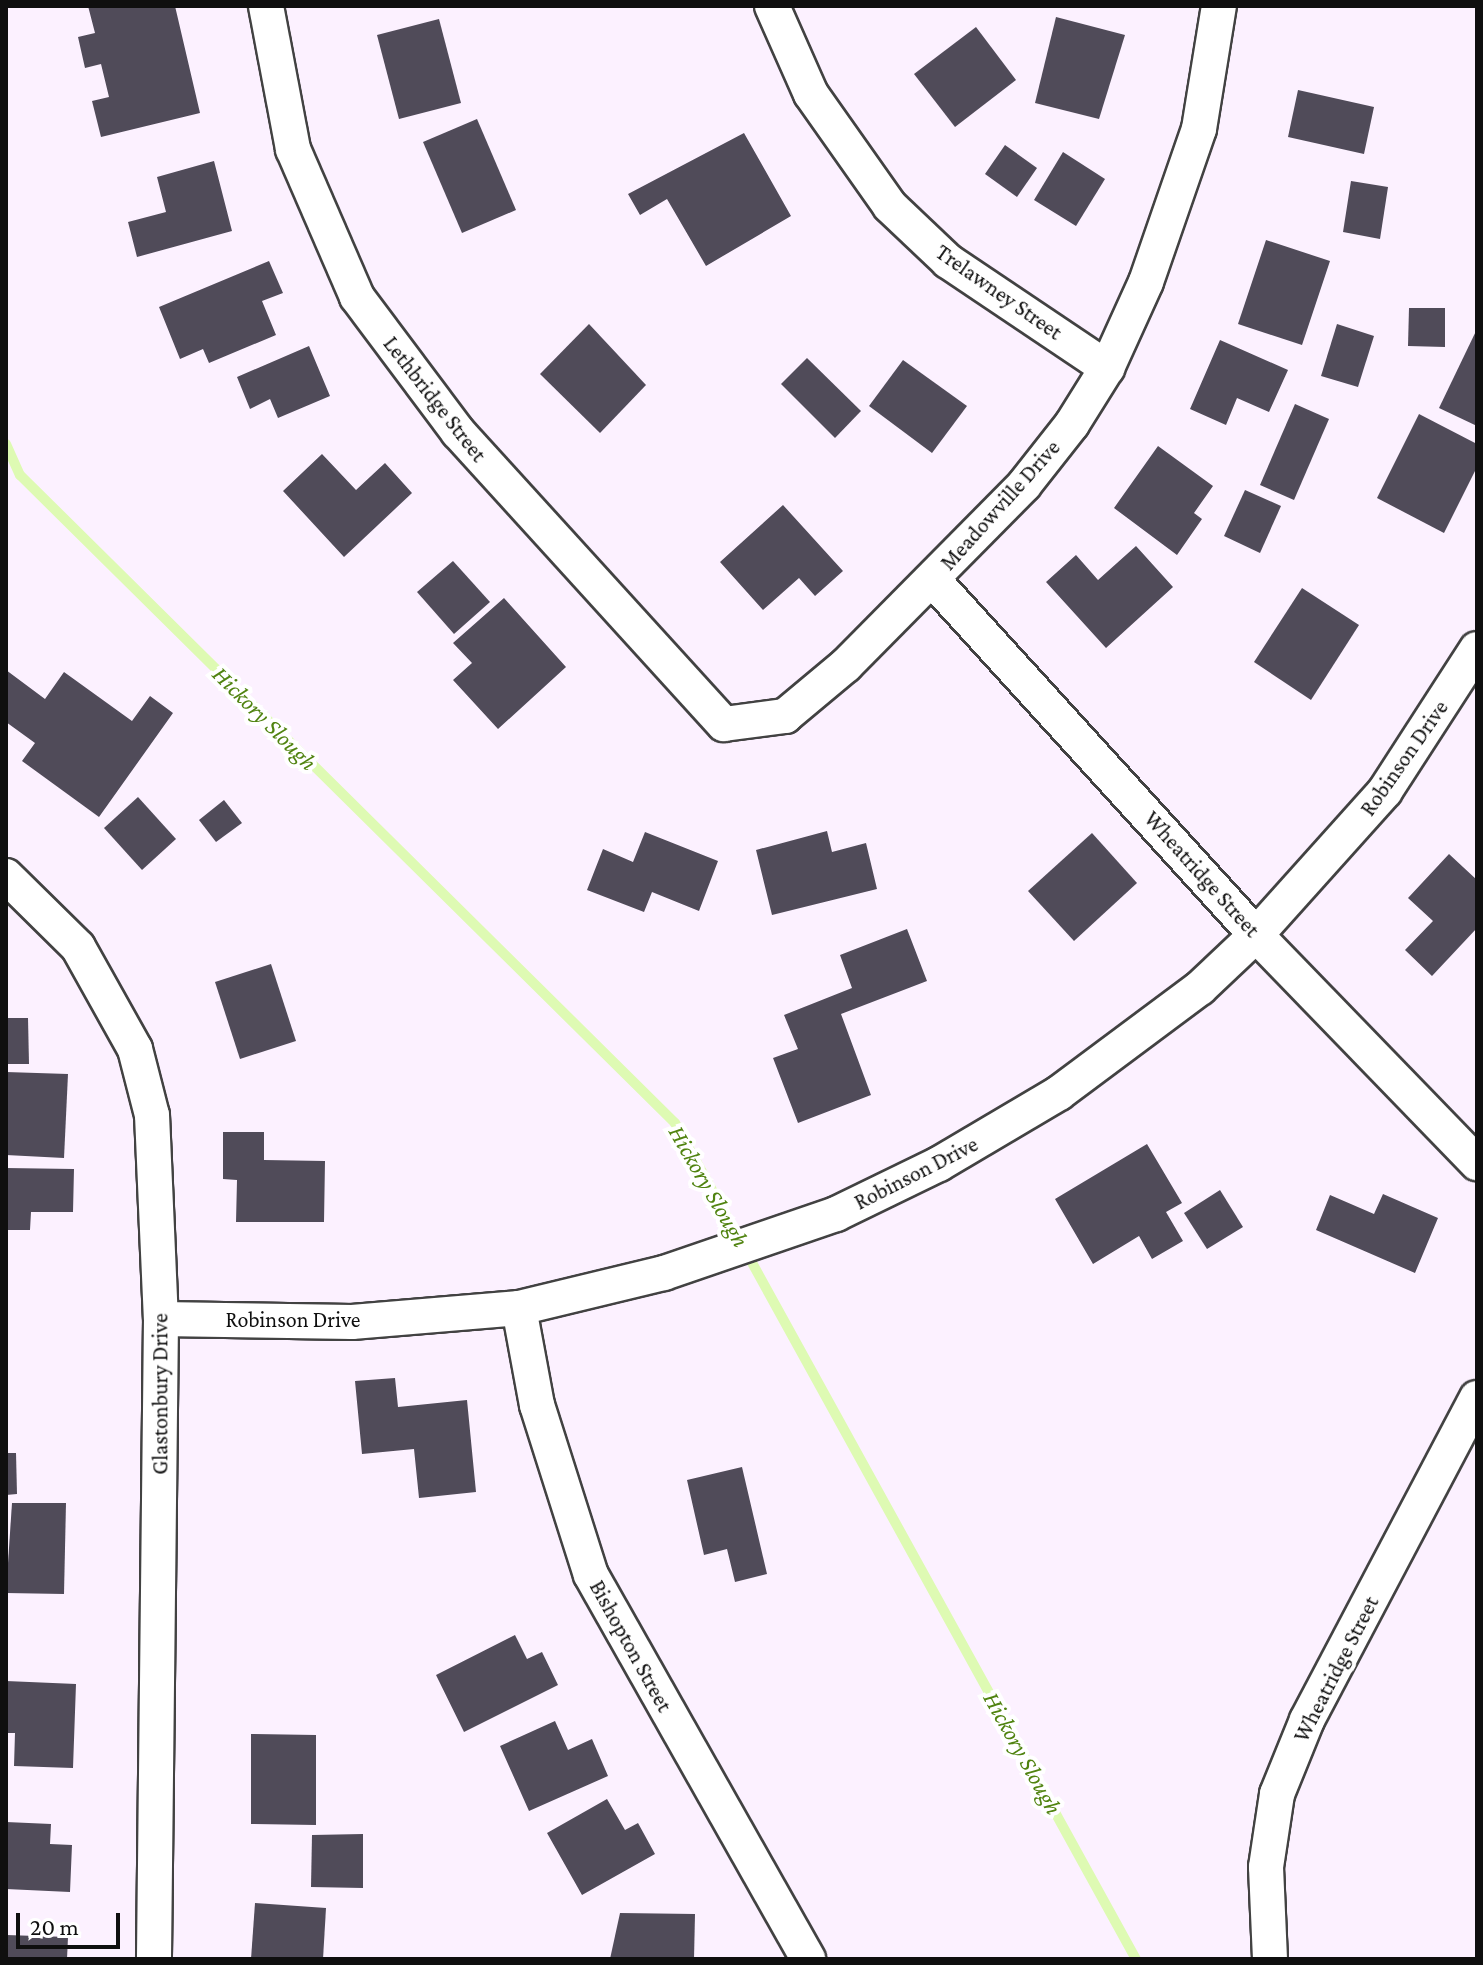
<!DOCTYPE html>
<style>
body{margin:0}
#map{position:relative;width:1483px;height:1965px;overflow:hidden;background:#fcf1ff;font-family:"Crimson Pro",serif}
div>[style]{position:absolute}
.stream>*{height:10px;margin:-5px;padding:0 5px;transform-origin:5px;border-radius:5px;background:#defab3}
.building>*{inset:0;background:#504b59}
.roads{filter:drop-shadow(2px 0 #424242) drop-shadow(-2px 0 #424242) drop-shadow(0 2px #424242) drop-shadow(0 -2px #424242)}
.minor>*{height:34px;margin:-17px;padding:0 17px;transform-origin:17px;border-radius:17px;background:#fff}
span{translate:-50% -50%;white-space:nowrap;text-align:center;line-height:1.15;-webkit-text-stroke:8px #fff;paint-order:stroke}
.street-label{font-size:22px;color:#0f0f0f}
.water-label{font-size:24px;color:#508310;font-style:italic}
.frame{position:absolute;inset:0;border:8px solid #0f0f0f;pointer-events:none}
.scale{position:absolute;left:16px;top:1913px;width:104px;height:36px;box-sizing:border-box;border:4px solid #0f0f0f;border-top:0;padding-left:10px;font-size:24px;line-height:28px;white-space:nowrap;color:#0f0f0f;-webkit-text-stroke:6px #fff;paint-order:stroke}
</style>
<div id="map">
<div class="stream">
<i style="left:6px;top:444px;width:34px;rotate:66deg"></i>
<i style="left:20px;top:475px;width:921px;rotate:44.69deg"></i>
<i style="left:675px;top:1123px;width:955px;rotate:61.13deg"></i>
</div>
<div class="building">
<i style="clip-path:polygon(88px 6px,175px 6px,200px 113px,101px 137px,92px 101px,109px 97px,101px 64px,85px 68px,78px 37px,95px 33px)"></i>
<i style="clip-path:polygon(1056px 17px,1125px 35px,1099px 119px,1035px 103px)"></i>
<i style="clip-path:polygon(439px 19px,461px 103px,399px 119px,377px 35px)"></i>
<i style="clip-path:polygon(976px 27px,1016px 80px,955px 127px,914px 74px)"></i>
<i style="clip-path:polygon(1298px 90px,1374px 107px,1364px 154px,1288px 137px)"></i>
<i style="clip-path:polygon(477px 119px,516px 210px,462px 233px,423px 142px)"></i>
<i style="clip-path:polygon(744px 133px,791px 216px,706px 266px,667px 199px,640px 215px,628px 194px)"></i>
<i style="clip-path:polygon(1005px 145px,1037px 168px,1017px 197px,985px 174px)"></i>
<i style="clip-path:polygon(1063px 152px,1105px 179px,1076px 226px,1034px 200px)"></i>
<i style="clip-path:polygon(214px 161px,232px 231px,137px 257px,128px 222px,166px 212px,157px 177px)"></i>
<i style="clip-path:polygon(1351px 181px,1388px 187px,1380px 239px,1343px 232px)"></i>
<i style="clip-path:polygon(1266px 240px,1330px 261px,1302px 345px,1238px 324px)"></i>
<i style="clip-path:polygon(269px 261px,283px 293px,262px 301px,276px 335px,209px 363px,203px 349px,180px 359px,159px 307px)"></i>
<i style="clip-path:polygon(1409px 308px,1445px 308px,1445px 347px,1408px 346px)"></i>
<i style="clip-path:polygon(589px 324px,646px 385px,600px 433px,540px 374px)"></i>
<i style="clip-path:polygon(1337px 324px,1374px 336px,1358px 387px,1321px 376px)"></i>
<i style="clip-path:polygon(1477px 329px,1477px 426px,1439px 408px)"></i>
<i style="clip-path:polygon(1220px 340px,1288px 370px,1269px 412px,1237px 398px,1226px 425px,1190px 409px)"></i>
<i style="clip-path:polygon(309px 346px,330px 396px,278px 418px,270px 399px,250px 409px,237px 377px)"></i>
<i style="clip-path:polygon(807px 358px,861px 411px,835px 438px,781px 384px)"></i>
<i style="clip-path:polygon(903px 360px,967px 406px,932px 453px,869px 406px)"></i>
<i style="clip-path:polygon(1295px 404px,1329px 419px,1294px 500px,1260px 485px)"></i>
<i style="clip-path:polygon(1419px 414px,1477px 444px,1477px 467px,1444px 533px,1377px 498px)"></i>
<i style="clip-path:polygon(1158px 446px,1213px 486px,1194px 513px,1202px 519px,1177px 555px,1114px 508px)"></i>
<i style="clip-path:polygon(322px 454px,356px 490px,385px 463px,412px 493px,344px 557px,283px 491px)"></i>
<i style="clip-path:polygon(1245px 490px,1281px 506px,1260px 553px,1224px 536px)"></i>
<i style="clip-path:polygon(783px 505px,843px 571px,815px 596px,799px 578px,763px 610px,720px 562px)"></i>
<i style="clip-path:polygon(1136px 546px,1173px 587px,1106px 648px,1046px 582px,1076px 555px,1098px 580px)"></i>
<i style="clip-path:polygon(453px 561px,490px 602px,454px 634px,417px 592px)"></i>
<i style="clip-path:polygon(1302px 588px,1359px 625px,1311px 700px,1254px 662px)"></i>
<i style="clip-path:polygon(504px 598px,566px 667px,498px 729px,453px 680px,472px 663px,453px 643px)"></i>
<i style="clip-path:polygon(6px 670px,45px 699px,64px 672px,132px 721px,150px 696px,173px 713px,99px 817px,22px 761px,35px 743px,6px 722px)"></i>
<i style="clip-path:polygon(138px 797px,176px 839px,142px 870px,104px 828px)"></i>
<i style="clip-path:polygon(224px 800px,242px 823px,216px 842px,199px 820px)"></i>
<i style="clip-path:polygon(827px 831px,832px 852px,866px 843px,877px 889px,772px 915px,756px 850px)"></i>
<i style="clip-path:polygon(645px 832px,718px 861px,699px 911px,652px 892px,644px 912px,587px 890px,603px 849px,633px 862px)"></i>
<i style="clip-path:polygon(1092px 833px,1137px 883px,1074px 941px,1028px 891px)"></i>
<i style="clip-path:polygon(1449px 854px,1477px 880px,1477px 928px,1432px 976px,1405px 950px,1433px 921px,1408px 898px)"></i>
<i style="clip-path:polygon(907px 929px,927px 981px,841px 1014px,871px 1095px,798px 1123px,773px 1058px,798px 1049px,784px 1015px,852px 988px,840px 955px)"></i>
<i style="clip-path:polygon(271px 964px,296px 1041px,240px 1059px,215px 982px)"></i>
<i style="clip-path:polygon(6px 1018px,28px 1018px,29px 1064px,6px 1064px)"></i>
<i style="clip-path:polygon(6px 1072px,68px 1074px,64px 1158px,6px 1155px)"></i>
<i style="clip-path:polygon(223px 1132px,264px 1132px,264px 1160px,325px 1161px,324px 1222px,236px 1222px,237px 1180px,223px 1179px)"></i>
<i style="clip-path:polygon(1147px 1144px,1182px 1203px,1166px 1212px,1183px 1241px,1152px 1259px,1139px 1236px,1093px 1264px,1055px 1199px)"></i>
<i style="clip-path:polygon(6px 1168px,74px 1169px,73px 1212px,31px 1212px,30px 1230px,6px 1230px)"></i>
<i style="clip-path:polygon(1220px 1190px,1243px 1227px,1207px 1249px,1184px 1213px)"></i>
<i style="clip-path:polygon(1383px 1194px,1438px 1218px,1415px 1273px,1316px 1230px,1330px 1195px,1374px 1214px)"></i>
<i style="clip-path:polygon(395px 1378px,398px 1407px,467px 1400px,476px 1492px,419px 1498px,414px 1449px,362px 1454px,355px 1381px)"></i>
<i style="clip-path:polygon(6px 1453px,16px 1453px,17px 1494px,6px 1495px)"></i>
<i style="clip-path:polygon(742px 1467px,767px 1574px,735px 1582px,727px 1549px,704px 1555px,687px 1480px)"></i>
<i style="clip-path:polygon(12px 1503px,66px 1503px,64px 1594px,6px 1593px)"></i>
<i style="clip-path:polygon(515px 1635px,527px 1659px,542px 1652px,558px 1685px,464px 1732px,436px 1675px)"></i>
<i style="clip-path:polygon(6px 1681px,76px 1684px,73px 1768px,14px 1766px,15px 1733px,6px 1733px)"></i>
<i style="clip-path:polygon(555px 1721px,568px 1750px,592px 1739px,608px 1776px,529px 1811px,500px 1746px)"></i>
<i style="clip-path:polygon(251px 1734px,316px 1735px,316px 1825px,251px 1824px)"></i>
<i style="clip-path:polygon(607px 1799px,625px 1830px,638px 1823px,655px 1854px,582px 1895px,547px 1833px)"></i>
<i style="clip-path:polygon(6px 1822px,51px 1824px,50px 1844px,72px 1845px,70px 1892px,6px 1889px)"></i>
<i style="clip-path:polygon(363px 1834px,363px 1888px,311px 1887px,312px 1835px)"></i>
<i style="clip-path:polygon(255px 1903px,326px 1908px,323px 1959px,251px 1959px)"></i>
<i style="clip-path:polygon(620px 1913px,695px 1914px,694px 1959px,610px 1959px)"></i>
<i style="clip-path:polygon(6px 1935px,68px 1937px,67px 1959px,6px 1959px)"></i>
</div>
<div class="roads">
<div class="minor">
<i style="left:266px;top:6px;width:146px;rotate:79.3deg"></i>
<i style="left:293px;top:149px;width:161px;rotate:66.6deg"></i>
<i style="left:357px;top:297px;width:169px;rotate:53.2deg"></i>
<i style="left:458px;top:432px;width:395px;rotate:47.7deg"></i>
<i style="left:724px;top:724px;width:62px;rotate:-7.5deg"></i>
<i style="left:785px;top:716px;width:80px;rotate:-39.9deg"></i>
<i style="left:846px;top:665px;width:253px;rotate:-45.3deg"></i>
<i style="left:1024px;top:485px;width:78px;rotate:-51.8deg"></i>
<i style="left:1072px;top:424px;width:66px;rotate:-58deg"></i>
<i style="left:1107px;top:368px;width:94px;rotate:-65.6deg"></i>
<i style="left:1146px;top:282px;width:162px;rotate:-70.9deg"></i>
<i style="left:1199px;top:129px;width:125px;rotate:-80.8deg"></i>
<i style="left:772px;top:6px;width:96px;rotate:66.1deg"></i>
<i style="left:811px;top:94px;width:137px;rotate:54.8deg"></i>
<i style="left:890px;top:206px;width:80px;rotate:43.5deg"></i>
<i style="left:948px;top:261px;width:192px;rotate:33.9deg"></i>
<i style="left:933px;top:580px;width:480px;rotate:47.7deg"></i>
<i style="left:1256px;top:935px;width:318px;rotate:45.9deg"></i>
<i style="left:6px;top:876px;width:101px;rotate:44.6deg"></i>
<i style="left:78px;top:947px;width:117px;rotate:60.8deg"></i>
<i style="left:135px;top:1049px;width:68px;rotate:75.6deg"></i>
<i style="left:152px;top:1115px;width:204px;rotate:87.5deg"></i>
<i style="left:161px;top:1319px;width:640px;rotate:90.63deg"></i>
<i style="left:519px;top:1308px;width:99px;rotate:79.5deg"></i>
<i style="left:537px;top:1405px;width:178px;rotate:72.4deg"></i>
<i style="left:591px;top:1575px;width:441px;rotate:60.5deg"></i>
<i style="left:161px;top:1319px;width:191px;rotate:0.9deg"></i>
<i style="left:352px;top:1322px;width:168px;rotate:-4.8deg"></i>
<i style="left:519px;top:1308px;width:149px;rotate:-13.6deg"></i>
<i style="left:664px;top:1273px;width:182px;rotate:-18.9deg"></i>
<i style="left:836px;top:1214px;width:114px;rotate:-25.9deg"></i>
<i style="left:939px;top:1164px;width:139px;rotate:-30.6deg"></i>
<i style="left:1059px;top:1093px;width:176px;rotate:-36.7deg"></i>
<i style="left:1200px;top:988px;width:77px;rotate:-43.4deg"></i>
<i style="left:1256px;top:935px;width:193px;rotate:-48.1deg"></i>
<i style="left:1385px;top:791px;width:169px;rotate:-57.1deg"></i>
<i style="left:1270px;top:1959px;width:92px;rotate:-92.5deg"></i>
<i style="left:1266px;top:1867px;width:74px;rotate:-81.4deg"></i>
<i style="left:1277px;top:1794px;width:80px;rotate:-67.9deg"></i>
<i style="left:1307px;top:1720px;width:364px;rotate:-62.2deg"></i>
</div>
</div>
<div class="street-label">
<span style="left:999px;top:292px;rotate:35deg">Trelawney Street</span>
<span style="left:435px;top:399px;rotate:52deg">Lethbridge Street</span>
<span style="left:1000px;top:505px;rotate:-48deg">Meadowville Drive</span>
<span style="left:1404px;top:758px;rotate:-55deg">Robinson Drive</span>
<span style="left:1202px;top:874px;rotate:48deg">Wheatridge Street</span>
<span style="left:916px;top:1173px;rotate:-27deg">Robinson Drive</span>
<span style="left:293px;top:1320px">Robinson Drive</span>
<span style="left:160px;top:1394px;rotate:-90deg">Glastonbury Drive</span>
<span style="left:631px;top:1646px;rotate:61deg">Bishopton Street</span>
<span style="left:1336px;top:1669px;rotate:-63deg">Wheatridge Street</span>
</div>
<div class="water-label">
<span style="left:265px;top:718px;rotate:45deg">Hickory Slough</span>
<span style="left:709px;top:1186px;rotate:60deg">Hickory Slough</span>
<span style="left:1023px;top:1753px;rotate:61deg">Hickory Slough</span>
</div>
<div class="frame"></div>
<div class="scale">20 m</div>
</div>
